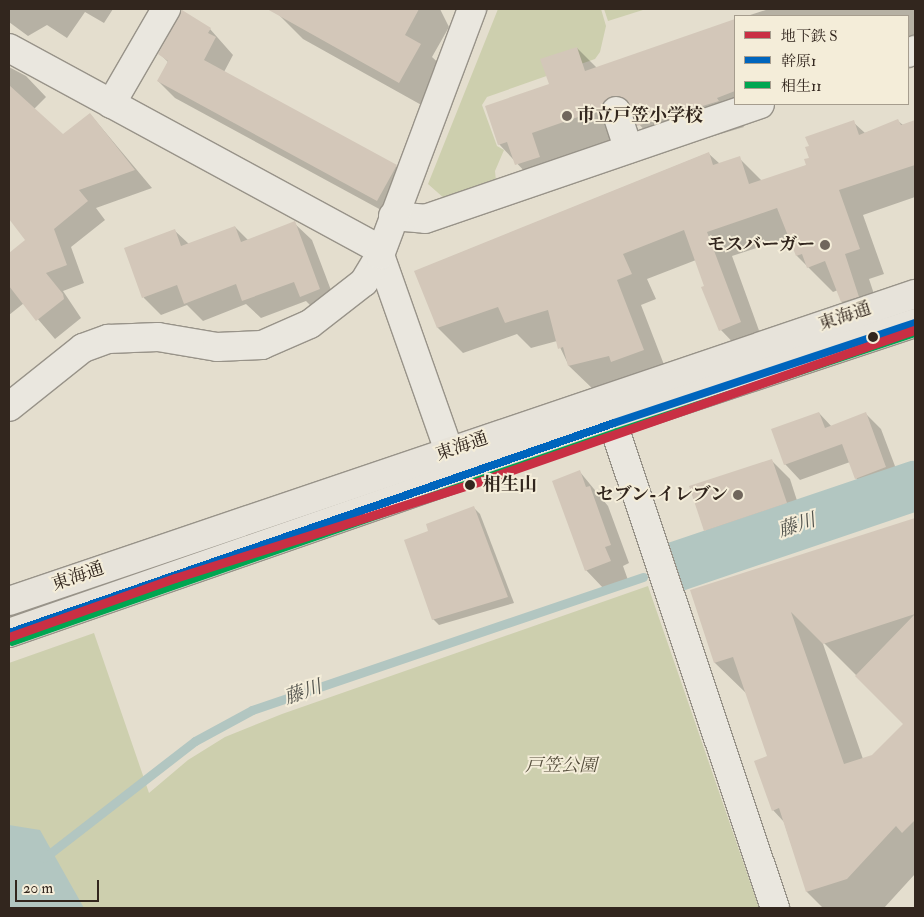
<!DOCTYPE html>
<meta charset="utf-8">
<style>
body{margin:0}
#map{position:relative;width:924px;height:917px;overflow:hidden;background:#e4dece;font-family:"IM FELL Double Pica","Noto Serif JP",serif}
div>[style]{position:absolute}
.green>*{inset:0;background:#cdcfae}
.water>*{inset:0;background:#b2c6c1}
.shadow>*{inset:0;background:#0003}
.stream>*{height:9px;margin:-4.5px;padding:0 4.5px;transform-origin:4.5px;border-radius:4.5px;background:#b2c6c1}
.river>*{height:50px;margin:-25px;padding:0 25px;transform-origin:25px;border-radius:25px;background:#b2c6c1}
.building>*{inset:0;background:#d3c7b9}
.roads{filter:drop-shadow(1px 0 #989389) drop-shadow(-1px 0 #989389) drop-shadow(0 1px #989389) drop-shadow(0 -1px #989389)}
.minor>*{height:28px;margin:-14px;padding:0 14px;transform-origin:14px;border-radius:14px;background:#eae7df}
.major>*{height:28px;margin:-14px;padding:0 14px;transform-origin:14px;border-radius:14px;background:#e7e3da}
.bus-1>*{height:8px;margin:-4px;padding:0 4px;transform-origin:4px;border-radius:4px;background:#0065bd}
.bus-2>*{height:8px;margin:-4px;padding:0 4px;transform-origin:4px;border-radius:4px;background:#00a651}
.metro-1>*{height:9px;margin:-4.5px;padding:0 4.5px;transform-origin:4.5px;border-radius:4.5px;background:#c92f44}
.dots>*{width:14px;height:14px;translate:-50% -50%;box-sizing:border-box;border:2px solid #f4edd9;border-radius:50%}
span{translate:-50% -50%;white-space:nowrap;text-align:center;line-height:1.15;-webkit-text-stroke:4px #f4edd9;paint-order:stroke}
.poi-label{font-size:18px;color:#32261e;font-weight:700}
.left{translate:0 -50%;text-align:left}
.right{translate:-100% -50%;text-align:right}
.street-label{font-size:18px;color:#32261e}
.stop-label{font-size:18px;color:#32261e;font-weight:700}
.park-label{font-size:18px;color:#544d3b;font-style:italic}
.water-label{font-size:19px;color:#52534d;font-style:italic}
.frame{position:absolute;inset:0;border:10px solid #32261e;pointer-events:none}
.legend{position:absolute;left:734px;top:15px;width:175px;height:90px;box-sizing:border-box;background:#f4edd9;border:1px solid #a69d8e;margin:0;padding:6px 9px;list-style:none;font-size:15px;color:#32261e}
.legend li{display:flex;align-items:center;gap:10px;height:25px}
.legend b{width:25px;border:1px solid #a69d8e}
.scale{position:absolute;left:15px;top:880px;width:84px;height:22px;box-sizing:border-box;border:2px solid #32261e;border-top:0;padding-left:6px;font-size:15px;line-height:18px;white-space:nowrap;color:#32261e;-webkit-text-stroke:4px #f4edd9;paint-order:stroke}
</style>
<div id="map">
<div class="green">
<i style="clip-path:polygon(498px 9px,601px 9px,606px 26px,600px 52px,595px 59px,487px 97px,482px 105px,497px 146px,504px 150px,495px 171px,496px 181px,445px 199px,428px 184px)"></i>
<i style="clip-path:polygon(604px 9px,646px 9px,608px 21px)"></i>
<i style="clip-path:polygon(648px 586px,759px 908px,9px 908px,9px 663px,94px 633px,149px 793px,188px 760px,225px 737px,282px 714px)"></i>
</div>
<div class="water">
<i style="clip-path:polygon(9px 825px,40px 830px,84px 908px,9px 908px)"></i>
</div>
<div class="shadow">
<i style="clip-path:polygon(9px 9px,113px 9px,104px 23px,85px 12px,67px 38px,47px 25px,28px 36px,9px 22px)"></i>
<i style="clip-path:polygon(281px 9px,351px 9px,384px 27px,375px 9px,440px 9px,449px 27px,432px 57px,446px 70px,425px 107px,303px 39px,278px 14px)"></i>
<i style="clip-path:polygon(769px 9px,915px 9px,915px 36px,908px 39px,908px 16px,747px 16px)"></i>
<i style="clip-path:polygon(735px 20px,735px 104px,744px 127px,664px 151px,637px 122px,630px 127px,626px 135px,557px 159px,565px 182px,542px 190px,499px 144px,551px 85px,577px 48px,597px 68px)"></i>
<i style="clip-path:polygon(210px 29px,233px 55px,224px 72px,396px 166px,413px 183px,394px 217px,175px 98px,158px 81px,168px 62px,160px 54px)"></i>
<i style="clip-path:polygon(9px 67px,26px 76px,46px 97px,34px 109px,63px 136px,90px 114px,152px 188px,96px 208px,105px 220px,71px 247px,84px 283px,63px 291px,81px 318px,55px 339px,24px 303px,9px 315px,9px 255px,27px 240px,9px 217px)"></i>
<i style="clip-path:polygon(898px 121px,903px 125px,915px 121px,915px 197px,863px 215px,884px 274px,869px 279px,883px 321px,867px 327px,842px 302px,838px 290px,833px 292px,797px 256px,790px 237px,732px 256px,765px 347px,745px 355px,721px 330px,696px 260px,647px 279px,656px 299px,641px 305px,668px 375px,594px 390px,569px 366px,557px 341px,531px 348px,517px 334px,463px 353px,438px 328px,416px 271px,708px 153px,720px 164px,739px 158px,762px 181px,808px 165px,810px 159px,853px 122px,865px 133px)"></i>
<i style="clip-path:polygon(294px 223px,312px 240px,337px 306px,318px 313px,306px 301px,261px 318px,246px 304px,203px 321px,187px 305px,161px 315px,144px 298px,125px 249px,174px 230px,189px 244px,235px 227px,248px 240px)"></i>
<i style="clip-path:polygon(819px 413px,832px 427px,866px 414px,881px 429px,901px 482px,872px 494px,856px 478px,850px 462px,800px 480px,785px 464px)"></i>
<i style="clip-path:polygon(771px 460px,790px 479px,804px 522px,724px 549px,706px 530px)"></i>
<i style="clip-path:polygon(580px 472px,608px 506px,629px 563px,623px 566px,628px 580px,604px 589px,586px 570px)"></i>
<i style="clip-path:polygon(474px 508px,480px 514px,514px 603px,439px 625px,433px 619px,430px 531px)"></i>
<i style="clip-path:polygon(evenodd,915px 519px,915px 874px,884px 908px,823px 908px,807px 892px,784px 822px,773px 810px,769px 757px,747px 694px,715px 663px,692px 591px,915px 519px,822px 641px,905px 724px,873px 756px,863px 759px,822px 641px)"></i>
</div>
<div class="stream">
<i style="left:44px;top:858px;width:191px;rotate:-37.8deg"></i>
<i style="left:195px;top:741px;width:65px;rotate:-28.5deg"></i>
<i style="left:252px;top:710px;width:413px;rotate:-18.8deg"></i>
</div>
<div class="river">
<i style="left:678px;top:566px;width:250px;rotate:-18.7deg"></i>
</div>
<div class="building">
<i style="clip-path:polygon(267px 9px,419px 9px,405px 35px,421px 44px,399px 83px)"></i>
<i style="clip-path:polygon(182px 10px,211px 28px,208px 33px,216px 37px,204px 60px,397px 165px,377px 201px,157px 81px,168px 61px,158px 54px)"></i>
<i style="clip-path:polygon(735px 19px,735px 91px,717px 98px,719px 101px,637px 126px,627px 100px,612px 96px,604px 101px,601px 109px,532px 133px,540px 157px,515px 165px,507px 142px,498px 145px,485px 106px,549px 84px,540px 59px,577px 47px,585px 71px)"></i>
<i style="clip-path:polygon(9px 85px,63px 134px,90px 113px,135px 170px,79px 190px,88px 201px,54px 229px,67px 265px,46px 273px,63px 294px,64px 299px,36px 321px,9px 286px,9px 253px,25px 240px,9px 219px)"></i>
<i style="clip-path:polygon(898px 119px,901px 125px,915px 120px,915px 165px,839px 190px,860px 249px,845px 254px,859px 297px,841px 302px,825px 261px,807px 268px,802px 254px,796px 256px,777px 208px,707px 232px,741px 322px,719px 331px,701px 287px,704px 286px,684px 230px,623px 254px,632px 274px,617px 280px,644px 350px,611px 362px,609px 356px,568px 366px,563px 347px,558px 349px,548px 310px,505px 323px,498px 307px,437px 328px,414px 271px,709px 152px,713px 165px,740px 156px,749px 184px,806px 165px,804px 159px,809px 158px,805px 147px,809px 146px,805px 137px,854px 120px,859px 135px)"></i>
<i style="clip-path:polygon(295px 221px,320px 289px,300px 297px,294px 282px,242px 301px,236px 284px,184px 304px,177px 285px,142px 298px,124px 248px,175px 229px,181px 246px,235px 226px,241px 242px)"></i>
<i style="clip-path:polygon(819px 412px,825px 428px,866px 412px,886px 467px,855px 479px,842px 444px,784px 465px,771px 429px)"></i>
<i style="clip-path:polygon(772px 459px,787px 503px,704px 531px,689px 486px)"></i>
<i style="clip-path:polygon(580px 470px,586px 487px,590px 486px,611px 545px,605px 547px,611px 561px,585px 571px,552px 481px)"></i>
<i style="clip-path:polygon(474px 506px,508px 597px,432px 620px,404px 540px,428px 531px,426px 524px)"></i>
<i style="clip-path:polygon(915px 518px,915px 614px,823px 644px,791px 612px,844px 764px,872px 755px,903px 724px,855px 676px,915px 614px,915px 820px,902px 833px,896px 826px,847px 879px,806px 892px,779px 808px,772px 811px,754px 761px,767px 756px,733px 657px,714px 663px,690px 590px)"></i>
</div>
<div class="roads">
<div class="minor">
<i style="left:9px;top:48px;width:423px;rotate:28.5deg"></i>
<i style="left:908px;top:53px;width:8px;rotate:-23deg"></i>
<i style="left:111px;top:104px;width:110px;rotate:-59.9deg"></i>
<i style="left:616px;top:111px;width:40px;rotate:72deg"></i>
<i style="left:393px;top:216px;width:32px;rotate:5deg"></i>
<i style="left:425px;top:219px;width:354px;rotate:-18.9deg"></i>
<i style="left:380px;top:255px;width:232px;rotate:70.6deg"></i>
<i style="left:605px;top:400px;width:536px;rotate:71.5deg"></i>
<i style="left:9px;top:407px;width:95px;rotate:-38.6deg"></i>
<i style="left:83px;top:348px;width:27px;rotate:-20deg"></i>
<i style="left:108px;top:339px;width:50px;rotate:-2.3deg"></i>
<i style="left:158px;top:337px;width:60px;rotate:9.6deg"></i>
<i style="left:217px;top:347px;width:45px;rotate:-2.5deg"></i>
<i style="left:262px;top:345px;width:52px;rotate:-23.6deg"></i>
<i style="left:310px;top:324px;width:68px;rotate:-37.9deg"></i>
<i style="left:364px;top:282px;width:31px;rotate:-59deg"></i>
<i style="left:380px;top:255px;width:263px;rotate:-69.5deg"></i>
</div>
<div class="major">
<i style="left:9px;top:601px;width:957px;rotate:-18.72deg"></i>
<i style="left:9px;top:633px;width:640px;rotate:-19.14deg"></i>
<i style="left:614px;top:423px;width:317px;rotate:-18.4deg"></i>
</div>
</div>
<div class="bus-1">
<i style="left:9px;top:633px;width:640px;rotate:-19.14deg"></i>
<i style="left:614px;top:423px;width:317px;rotate:-18.4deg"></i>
</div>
<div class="bus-2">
<i style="left:12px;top:642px;width:640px;rotate:-19.14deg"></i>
<i style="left:617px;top:432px;width:314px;rotate:-18.4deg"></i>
</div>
<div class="metro-1">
<i style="left:9px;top:637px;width:176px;rotate:-19.6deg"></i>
<i style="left:175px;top:578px;width:312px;rotate:-17.6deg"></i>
<i style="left:472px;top:484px;width:469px;rotate:-19.2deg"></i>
</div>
<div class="dots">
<i style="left:567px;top:116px;background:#70665c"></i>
<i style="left:825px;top:245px;background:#70665c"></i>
<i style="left:873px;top:337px;background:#32261e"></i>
<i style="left:470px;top:485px;background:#32261e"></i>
<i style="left:738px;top:495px;background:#70665c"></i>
</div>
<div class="poi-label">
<span class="left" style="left:577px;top:116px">市立戸笠小学校</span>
<span class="right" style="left:815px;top:245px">モスバーガー</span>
<span class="right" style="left:728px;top:495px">セブン-イレブン</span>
</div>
<div class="street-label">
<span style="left:845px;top:317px;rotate:-19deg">東海通</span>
<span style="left:462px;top:447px;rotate:-19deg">東海通</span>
<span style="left:78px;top:577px;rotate:-19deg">東海通</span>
</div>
<div class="stop-label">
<span class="left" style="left:483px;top:485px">相生山</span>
</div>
<div class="park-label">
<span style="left:561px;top:766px">戸笠公園</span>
</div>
<div class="water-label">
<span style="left:797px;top:526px;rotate:-18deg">藤川</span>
<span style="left:303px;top:693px;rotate:-19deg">藤川</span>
</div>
<div class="frame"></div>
<ul class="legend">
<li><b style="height:6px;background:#c92f44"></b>地下鉄 S</li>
<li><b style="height:6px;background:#0065bd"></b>幹原1</li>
<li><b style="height:6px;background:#00a651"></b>相生11</li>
</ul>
<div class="scale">20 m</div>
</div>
